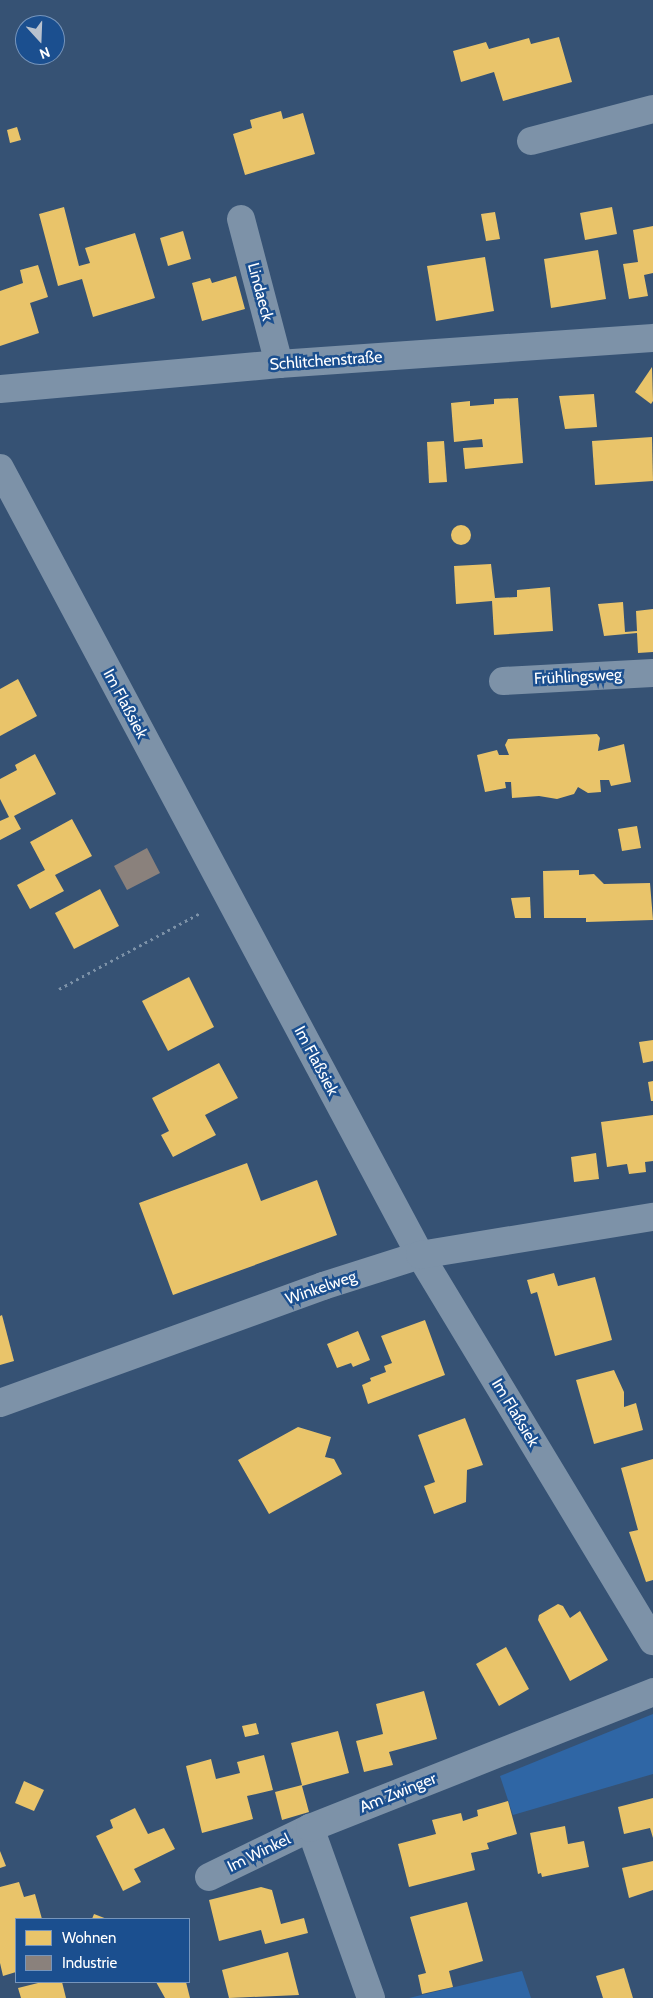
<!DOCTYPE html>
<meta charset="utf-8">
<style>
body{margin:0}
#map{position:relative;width:653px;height:1998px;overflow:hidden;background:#365274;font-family:Cabin,sans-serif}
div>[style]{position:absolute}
.green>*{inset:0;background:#2f66a5}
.homes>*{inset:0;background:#e9c46a}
.round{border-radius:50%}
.industry>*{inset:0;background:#8a817c}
.path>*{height:3px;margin-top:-1.5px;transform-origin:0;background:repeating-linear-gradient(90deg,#7d92a8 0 2.5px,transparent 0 6.5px)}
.minor>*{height:28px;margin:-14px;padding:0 14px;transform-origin:14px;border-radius:14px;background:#7d92a8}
span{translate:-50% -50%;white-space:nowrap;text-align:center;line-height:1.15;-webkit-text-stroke:5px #1b4f8f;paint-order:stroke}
.street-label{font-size:16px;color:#fff}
.legend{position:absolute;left:15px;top:1918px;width:175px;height:65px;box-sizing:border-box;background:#1b4f8f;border:1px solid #7695bc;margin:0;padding:6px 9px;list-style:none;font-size:15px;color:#fff}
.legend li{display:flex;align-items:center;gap:10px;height:25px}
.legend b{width:25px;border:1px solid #7695bc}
.north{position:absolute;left:15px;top:15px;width:50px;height:50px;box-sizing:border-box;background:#1b4f8f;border:1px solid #7695bc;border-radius:50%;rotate:160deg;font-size:14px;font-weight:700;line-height:20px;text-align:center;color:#fff}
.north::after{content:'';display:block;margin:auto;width:18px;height:22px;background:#b9c2ce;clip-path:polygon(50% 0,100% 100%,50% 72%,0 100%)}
</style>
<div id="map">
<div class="green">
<i style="clip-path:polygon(653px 1714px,653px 1774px,513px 1815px,500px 1776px)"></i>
<i style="clip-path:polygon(522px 1971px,531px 1998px,409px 1998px)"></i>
</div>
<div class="homes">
<i style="clip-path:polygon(559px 37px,572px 82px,503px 101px,494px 72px,461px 82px,453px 51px,486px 42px,489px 49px,529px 38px,531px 44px)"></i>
<i style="clip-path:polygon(281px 111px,283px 119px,303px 113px,315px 154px,245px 175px,233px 134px,252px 128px,250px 120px)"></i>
<i style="clip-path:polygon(17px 127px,21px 140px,10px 143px,7px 130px)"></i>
<i style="clip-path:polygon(64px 207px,79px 266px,90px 263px,85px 248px,135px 233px,155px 298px,93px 317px,82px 279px,58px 286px,39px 214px)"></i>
<i style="clip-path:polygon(612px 207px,617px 234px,585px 240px,580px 213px)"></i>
<i style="clip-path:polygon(495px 212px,500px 239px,486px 241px,481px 214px)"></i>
<i style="clip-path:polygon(653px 226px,653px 273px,644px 275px,648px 296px,629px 299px,623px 264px,638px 262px,633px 230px)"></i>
<i style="clip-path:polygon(183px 231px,191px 259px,168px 266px,160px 238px)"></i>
<i style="clip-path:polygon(598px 250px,606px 299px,551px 308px,544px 259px)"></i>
<i style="clip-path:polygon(485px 257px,494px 311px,436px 321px,427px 266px)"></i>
<i style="clip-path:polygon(38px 265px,48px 297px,30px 303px,39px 333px,0 346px,0 291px,23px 283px,20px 270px)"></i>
<i style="clip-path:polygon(236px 276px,245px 309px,202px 321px,192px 283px,210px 278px,212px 283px)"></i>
<i style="clip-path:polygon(652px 367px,653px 401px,651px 404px,635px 392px)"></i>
<i style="clip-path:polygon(594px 394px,597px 427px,565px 429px,559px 396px)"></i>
<i style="clip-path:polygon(518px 398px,523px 463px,465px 469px,463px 448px,483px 447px,482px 439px,454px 442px,451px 403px,470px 401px,470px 406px,494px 404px,494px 399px)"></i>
<i style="clip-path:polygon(652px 437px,653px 481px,595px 485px,592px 441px)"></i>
<i style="clip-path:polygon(444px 441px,447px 482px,429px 483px,427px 442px)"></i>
<i class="round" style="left:451px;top:525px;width:20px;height:20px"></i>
<i style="clip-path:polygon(491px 564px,495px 598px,517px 597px,517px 590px,550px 587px,553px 631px,494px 635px,492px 601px,456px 604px,454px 566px)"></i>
<i style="clip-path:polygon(623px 602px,625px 632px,637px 631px,636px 611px,653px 609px,653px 652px,638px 653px,637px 633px,604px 636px,598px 604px)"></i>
<i style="clip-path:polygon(18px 679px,37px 716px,0 736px,0 689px)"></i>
<i style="clip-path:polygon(597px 734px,600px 738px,598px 751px,624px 744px,631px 782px,611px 786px,609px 780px,600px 780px,601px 792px,588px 793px,578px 787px,574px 794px,557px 799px,539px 796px,512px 798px,511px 782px,505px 782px,506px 788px,485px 792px,477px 755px,497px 750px,499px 755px,509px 755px,505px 745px,508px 739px)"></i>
<i style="clip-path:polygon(35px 754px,56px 794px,14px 816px,21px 829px,0 840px,0 821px,9px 817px,0 799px,0 779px,17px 770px,15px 765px)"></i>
<i style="clip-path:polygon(72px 819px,92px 856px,55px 875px,64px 891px,30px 909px,17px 885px,45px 870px,30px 842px)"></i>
<i style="clip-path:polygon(637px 826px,641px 848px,622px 851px,618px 829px)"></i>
<i style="clip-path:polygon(579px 870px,579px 875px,594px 874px,604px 884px,650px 883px,653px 920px,586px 922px,586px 918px,544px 918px,543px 871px)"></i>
<i style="clip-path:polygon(100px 889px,119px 926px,74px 949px,55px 913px)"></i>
<i style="clip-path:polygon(530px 897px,531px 918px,515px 918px,511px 898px)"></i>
<i style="clip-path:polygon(189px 977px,214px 1027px,168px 1051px,142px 1001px)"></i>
<i style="clip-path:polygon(653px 1040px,653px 1061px,643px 1063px,639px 1042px)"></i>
<i style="clip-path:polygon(219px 1063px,238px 1098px,205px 1115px,216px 1135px,173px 1157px,161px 1135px,169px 1131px,152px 1098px)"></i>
<i style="clip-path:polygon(653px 1081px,653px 1101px,651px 1101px,648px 1082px)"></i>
<i style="clip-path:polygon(653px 1115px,653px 1161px,645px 1162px,646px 1172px,629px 1174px,627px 1164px,607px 1167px,601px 1122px)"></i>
<i style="clip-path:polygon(596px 1153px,599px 1179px,574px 1182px,571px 1157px)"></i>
<i style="clip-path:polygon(247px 1163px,261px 1201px,317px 1180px,337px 1235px,173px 1295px,139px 1203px)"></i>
<i style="clip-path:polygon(554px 1273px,558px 1286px,595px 1277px,612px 1340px,555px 1356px,537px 1292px,531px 1294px,527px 1280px)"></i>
<i style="clip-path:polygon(2px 1315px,14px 1361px,0 1365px,0 1316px)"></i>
<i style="clip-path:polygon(425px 1320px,445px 1375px,368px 1404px,362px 1385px,371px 1381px,370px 1378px,386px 1372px,384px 1366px,392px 1363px,381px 1336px)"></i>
<i style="clip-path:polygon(358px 1331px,370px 1360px,353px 1367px,351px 1363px,337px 1368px,327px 1344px)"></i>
<i style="clip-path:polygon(614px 1370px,624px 1392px,624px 1407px,636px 1403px,643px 1430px,594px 1444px,576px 1380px)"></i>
<i style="clip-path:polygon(465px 1418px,483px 1465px,467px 1470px,466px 1502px,434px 1514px,424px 1486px,435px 1482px,418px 1435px)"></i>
<i style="clip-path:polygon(298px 1427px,331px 1437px,325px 1457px,334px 1459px,342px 1474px,269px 1514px,238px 1460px)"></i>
<i style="clip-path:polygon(653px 1459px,653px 1580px,646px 1582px,629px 1532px,638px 1530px,621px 1468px)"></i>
<i style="clip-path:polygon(558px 1604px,563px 1606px,570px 1618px,580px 1611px,608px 1660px,570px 1681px,538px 1620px,539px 1615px)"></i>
<i style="clip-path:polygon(506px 1647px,529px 1689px,499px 1706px,476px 1664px)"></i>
<i style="clip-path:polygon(424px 1691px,437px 1739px,389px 1752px,393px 1765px,364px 1772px,356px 1741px,383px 1734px,376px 1704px)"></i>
<i style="clip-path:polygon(256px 1723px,259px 1734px,245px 1737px,242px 1726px)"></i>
<i style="clip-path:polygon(338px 1731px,349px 1773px,302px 1786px,309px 1812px,282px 1820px,275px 1792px,302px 1785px,291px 1743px)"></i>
<i style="clip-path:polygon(264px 1755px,273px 1790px,247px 1796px,253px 1819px,202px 1833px,186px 1766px,211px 1759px,216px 1779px,240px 1773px,237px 1762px)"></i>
<i style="clip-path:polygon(24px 1781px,44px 1790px,34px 1811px,15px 1803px)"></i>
<i style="clip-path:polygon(653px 1798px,653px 1838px,650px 1828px,624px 1834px,618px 1807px)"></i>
<i style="clip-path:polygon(508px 1801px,517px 1834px,487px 1843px,489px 1849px,471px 1853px,475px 1870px,409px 1887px,398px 1844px,436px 1834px,432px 1820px,461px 1813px,463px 1821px,478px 1816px,477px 1810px)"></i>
<i style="clip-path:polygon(135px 1808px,148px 1834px,164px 1828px,175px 1849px,134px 1869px,141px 1882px,123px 1891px,96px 1836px,113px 1828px,110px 1820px)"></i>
<i style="clip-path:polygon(565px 1826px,568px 1844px,584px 1841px,589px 1867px,542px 1877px,541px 1873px,538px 1874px,530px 1833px)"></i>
<i style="clip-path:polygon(0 1851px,6px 1866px,0 1868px)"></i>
<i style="clip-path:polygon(653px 1861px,653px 1890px,629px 1898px,622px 1868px)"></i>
<i style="clip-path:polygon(19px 1882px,24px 1897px,35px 1894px,42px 1919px,16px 1919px,16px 1972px,3px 1976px,0 1963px,0 1887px)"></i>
<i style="clip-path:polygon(261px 1887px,272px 1890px,281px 1924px,304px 1918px,308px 1933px,265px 1944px,261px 1930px,219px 1941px,209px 1900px)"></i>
<i style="clip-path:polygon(467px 1902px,483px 1961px,449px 1971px,453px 1987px,422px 1994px,418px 1975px,426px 1973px,410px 1917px)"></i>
<i style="clip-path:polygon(94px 1914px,107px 1919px,92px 1919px)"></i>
<i style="clip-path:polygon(288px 1952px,299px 1995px,229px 1998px,222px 1970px)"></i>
<i style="clip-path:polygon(624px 1968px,633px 1998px,603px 1998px,596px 1976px)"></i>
<i style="clip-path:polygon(42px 1982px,62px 1982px,66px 1998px,21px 1998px,18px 1988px)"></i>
<i style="clip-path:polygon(156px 1982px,186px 1982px,190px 1998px,165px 1998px)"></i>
</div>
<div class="industry">
<i style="clip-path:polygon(147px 848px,160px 873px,127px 890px,114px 866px)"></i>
</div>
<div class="path">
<i style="left:59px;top:989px;width:162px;rotate:-28.3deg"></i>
</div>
<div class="minor">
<i style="left:531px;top:141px;width:126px;rotate:-14.7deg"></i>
<i style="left:241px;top:219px;width:150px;rotate:75.3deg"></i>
<i style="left:0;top:389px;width:280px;rotate:-5.1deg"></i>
<i style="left:279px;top:364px;width:375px;rotate:-4deg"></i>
<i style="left:0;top:468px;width:892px;rotate:61.91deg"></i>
<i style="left:420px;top:1255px;width:451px;rotate:58.9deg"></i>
<i style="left:503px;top:681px;width:150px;rotate:-3.1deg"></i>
<i style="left:0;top:1403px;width:344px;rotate:-19.9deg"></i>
<i style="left:323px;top:1286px;width:102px;rotate:-17.7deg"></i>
<i style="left:420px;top:1255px;width:236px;rotate:-9.3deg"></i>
<i style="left:209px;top:1877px;width:112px;rotate:-25.9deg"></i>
<i style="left:371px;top:1998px;width:181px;rotate:-109.7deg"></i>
<i style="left:310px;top:1828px;width:369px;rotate:-21.6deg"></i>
</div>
<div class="street-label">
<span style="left:260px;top:292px;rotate:75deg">Lindaeck</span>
<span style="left:326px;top:361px;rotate:-4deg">Schlitchenstraße</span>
<span style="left:578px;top:677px;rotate:-3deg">Frühlingsweg</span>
<span style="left:125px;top:704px;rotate:62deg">Im Flaßsiek</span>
<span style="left:316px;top:1061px;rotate:62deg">Im Flaßsiek</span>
<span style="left:321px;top:1288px;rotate:-19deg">Winkelweg</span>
<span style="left:515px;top:1413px;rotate:59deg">Im Flaßsiek</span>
<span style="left:398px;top:1793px;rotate:-22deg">Am Zwinger</span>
<span style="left:259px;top:1853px;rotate:-26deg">Im Winkel</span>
</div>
<ul class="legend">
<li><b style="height:14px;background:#e9c46a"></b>Wohnen</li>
<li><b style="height:14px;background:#8a817c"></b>Industrie</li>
</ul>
<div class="north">N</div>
</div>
